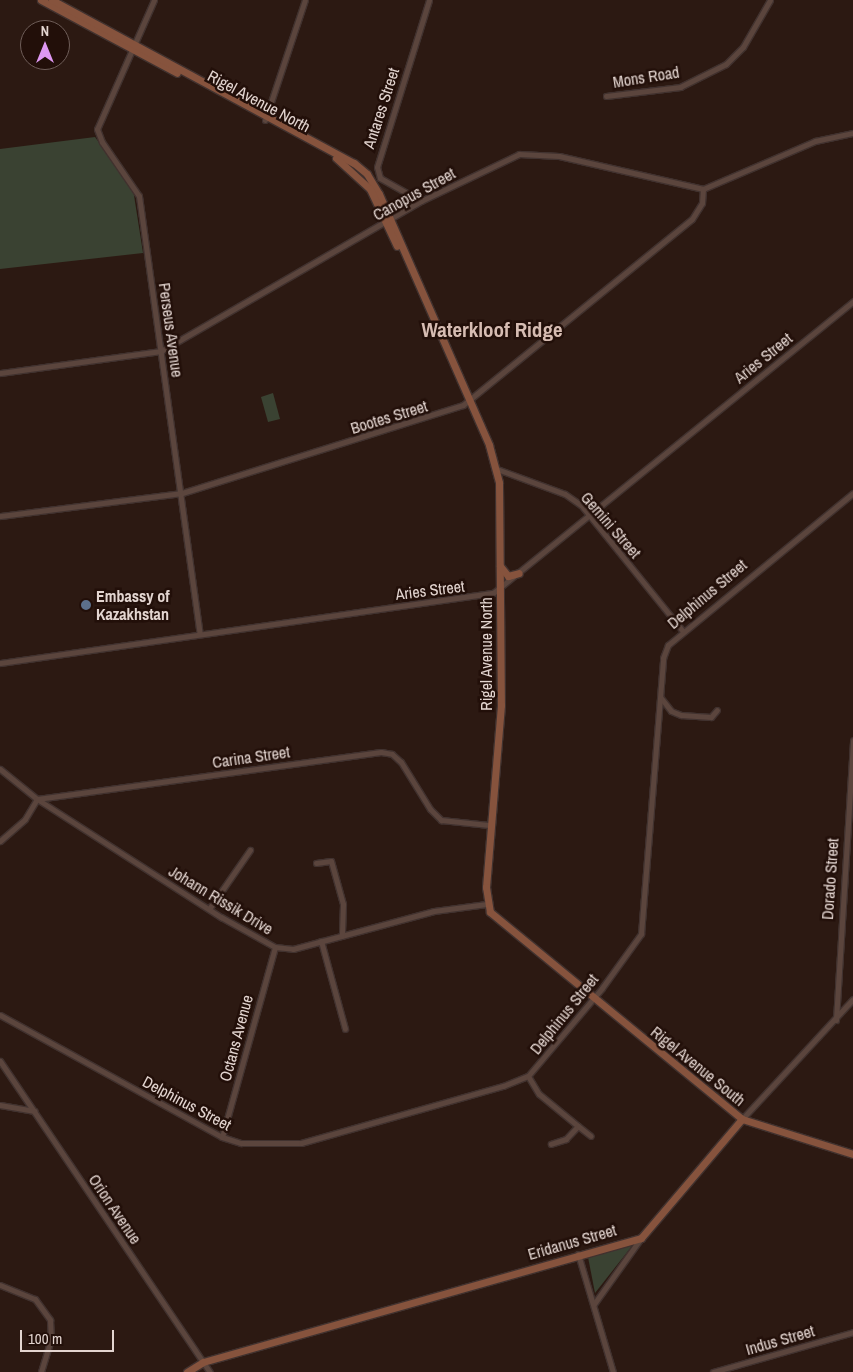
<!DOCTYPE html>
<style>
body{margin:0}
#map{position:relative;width:853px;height:1372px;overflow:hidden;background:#2c1912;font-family:"Archivo Narrow",sans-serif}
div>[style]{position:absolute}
.green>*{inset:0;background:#3a4232}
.roads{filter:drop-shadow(1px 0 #41322f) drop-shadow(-1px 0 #41322f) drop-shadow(0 1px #41322f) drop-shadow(0 -1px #41322f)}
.street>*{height:5px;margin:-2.5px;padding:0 2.5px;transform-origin:2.5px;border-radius:2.5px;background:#5b453d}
.secondary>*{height:7px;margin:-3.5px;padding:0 3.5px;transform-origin:3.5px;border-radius:3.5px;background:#86533d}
.dots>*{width:14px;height:14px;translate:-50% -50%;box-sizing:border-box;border:2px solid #220f09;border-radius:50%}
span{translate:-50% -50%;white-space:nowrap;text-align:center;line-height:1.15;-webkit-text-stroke:5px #220f09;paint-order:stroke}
.street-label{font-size:16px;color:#e3d5d0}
.poi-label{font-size:16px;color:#e3d5d0;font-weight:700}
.left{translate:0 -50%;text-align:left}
.district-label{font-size:21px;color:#d6bcb2;font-weight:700}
.north{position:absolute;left:20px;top:20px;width:50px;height:50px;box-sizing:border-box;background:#220f09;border:1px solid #6f5e59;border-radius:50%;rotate:0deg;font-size:14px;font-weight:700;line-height:20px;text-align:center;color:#e3d5d0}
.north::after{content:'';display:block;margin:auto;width:18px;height:22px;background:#de98f2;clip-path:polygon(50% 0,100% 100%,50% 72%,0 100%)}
.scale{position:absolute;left:20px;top:1330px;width:94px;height:22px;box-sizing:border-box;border:2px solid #e3d5d0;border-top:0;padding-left:6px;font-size:15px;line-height:18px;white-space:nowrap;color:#e3d5d0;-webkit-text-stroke:4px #220f09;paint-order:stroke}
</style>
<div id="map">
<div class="green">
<i style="clip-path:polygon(95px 137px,133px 189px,143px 253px,0 269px,0 149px)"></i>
<i style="clip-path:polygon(273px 393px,280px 419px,268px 422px,261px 397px)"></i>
<i style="clip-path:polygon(631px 1245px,632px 1246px,595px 1293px,588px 1257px)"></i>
</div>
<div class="roads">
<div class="street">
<i style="left:154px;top:0;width:141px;rotate:113.8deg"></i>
<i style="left:97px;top:129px;width:14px;rotate:69deg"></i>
<i style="left:102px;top:142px;width:65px;rotate:55.6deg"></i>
<i style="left:139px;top:196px;width:441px;rotate:82.1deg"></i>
<i style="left:606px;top:96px;width:75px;rotate:-6.9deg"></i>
<i style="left:680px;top:87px;width:51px;rotate:-26.6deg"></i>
<i style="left:726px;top:64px;width:24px;rotate:-45deg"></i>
<i style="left:743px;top:47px;width:54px;rotate:-60.1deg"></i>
<i style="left:265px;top:120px;width:126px;rotate:-71.6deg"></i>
<i style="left:421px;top:201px;width:47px;rotate:-150.7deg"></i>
<i style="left:380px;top:178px;width:11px;rotate:-105deg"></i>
<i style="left:377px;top:167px;width:175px;rotate:-72.7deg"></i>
<i style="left:0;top:373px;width:162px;rotate:-7.8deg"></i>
<i style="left:161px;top:351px;width:300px;rotate:-30deg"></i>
<i style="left:421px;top:201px;width:109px;rotate:-25.6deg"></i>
<i style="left:519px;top:154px;width:40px;rotate:2.9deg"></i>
<i style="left:559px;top:156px;width:148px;rotate:12.9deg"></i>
<i style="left:703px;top:189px;width:122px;rotate:-23.2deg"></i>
<i style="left:815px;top:141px;width:39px;rotate:-12deg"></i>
<i style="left:497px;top:469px;width:72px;rotate:20.2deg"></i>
<i style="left:565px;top:494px;width:19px;rotate:35deg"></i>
<i style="left:581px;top:505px;width:161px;rotate:51.1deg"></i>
<i style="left:0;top:516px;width:183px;rotate:-7.2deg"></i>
<i style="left:182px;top:493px;width:294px;rotate:-17.4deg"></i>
<i style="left:463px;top:405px;width:295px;rotate:-39.1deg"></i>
<i style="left:692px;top:219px;width:19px;rotate:-58deg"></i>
<i style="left:702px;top:203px;width:14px;rotate:-86deg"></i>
<i style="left:0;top:663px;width:498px;rotate:-8.1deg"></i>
<i style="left:493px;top:593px;width:464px;rotate:-39deg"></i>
<i style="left:661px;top:698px;width:16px;rotate:52deg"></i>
<i style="left:671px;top:711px;width:11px;rotate:22deg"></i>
<i style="left:681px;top:715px;width:30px;rotate:4deg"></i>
<i style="left:711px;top:717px;width:9px;rotate:-49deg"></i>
<i style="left:0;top:769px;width:48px;rotate:39deg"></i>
<i style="left:37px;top:799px;width:219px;rotate:32.7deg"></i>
<i style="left:221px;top:917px;width:62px;rotate:29.1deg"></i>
<i style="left:275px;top:947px;width:18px;rotate:6deg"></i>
<i style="left:293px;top:949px;width:146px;rotate:-15.1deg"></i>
<i style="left:434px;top:911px;width:53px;rotate:-7.5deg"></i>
<i style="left:0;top:841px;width:33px;rotate:-41deg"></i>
<i style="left:25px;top:819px;width:23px;rotate:-59deg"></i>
<i style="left:37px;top:799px;width:347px;rotate:-7.8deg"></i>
<i style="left:381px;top:752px;width:11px;rotate:10deg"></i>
<i style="left:392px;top:754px;width:12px;rotate:42deg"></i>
<i style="left:401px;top:762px;width:55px;rotate:58.3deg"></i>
<i style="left:430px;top:809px;width:16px;rotate:45deg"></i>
<i style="left:441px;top:820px;width:48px;rotate:5.9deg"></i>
<i style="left:316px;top:863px;width:15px;rotate:-8deg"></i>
<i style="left:331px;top:861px;width:45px;rotate:74.4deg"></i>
<i style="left:343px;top:904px;width:32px;rotate:92deg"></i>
<i style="left:209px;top:909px;width:72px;rotate:-55.2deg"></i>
<i style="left:321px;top:941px;width:91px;rotate:74.7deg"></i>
<i style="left:0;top:1015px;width:253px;rotate:28.8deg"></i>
<i style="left:222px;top:1137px;width:20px;rotate:18deg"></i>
<i style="left:241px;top:1143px;width:60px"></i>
<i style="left:301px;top:1143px;width:210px;rotate:-15.8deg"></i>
<i style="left:503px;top:1086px;width:27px;rotate:-22deg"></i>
<i style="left:528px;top:1076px;width:115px;rotate:-49.9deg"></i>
<i style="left:602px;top:988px;width:67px;rotate:-54.2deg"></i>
<i style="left:641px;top:934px;width:277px;rotate:-85.4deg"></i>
<i style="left:663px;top:658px;width:14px;rotate:-69deg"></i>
<i style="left:668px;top:645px;width:239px;rotate:-39.4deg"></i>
<i style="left:836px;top:1020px;width:280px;rotate:-86.5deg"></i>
<i style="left:0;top:1061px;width:375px;rotate:56deg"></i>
<i style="left:528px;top:1076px;width:21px;rotate:59deg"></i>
<i style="left:539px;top:1094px;width:50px;rotate:39.4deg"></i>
<i style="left:578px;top:1126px;width:18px;rotate:133deg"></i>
<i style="left:566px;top:1139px;width:16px;rotate:162deg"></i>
<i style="left:0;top:1105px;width:35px;rotate:10deg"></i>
<i style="left:742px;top:1119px;width:163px;rotate:-47.2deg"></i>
<i style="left:578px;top:1126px;width:16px;rotate:38deg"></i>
<i style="left:222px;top:1137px;width:197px;rotate:-74.4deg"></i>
<i style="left:578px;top:1254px;width:123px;rotate:73.5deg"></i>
<i style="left:0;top:1285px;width:38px;rotate:22deg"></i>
<i style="left:35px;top:1299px;width:26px;rotate:54deg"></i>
<i style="left:50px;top:1320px;width:19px;rotate:87deg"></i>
<i style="left:51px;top:1339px;width:34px;rotate:107deg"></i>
<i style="left:594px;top:1304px;width:81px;rotate:-54.5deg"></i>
<i style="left:713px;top:1372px;width:146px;rotate:-15.9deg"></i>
</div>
<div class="secondary">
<i style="left:41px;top:0;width:154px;rotate:28.2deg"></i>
<i style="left:52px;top:0;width:343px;rotate:28.4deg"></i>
<i style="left:354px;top:163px;width:17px;rotate:40deg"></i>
<i style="left:367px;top:174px;width:23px;rotate:59deg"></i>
<i style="left:379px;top:194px;width:274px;rotate:66.3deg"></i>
<i style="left:489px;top:445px;width:39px;rotate:75deg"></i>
<i style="left:499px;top:483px;width:222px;rotate:89.5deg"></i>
<i style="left:501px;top:705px;width:183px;rotate:94.7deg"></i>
<i style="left:486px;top:887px;width:25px;rotate:81deg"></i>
<i style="left:490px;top:912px;width:326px;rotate:39.4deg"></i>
<i style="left:742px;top:1119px;width:116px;rotate:17.5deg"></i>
<i style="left:336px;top:158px;width:46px;rotate:42.4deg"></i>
<i style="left:370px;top:189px;width:63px;rotate:64.7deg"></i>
<i style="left:500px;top:566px;width:13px;rotate:51deg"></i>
<i style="left:508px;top:576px;width:11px;rotate:-15deg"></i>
<i style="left:187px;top:1372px;width:19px;rotate:-32deg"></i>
<i style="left:203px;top:1362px;width:455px;rotate:-15.8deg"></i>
<i style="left:641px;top:1238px;width:156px;rotate:-49.7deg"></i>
</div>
</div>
<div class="dots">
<i style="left:86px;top:605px;background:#5c6f8a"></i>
</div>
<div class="street-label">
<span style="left:646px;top:77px;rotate:-9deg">Mons Road</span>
<span style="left:259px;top:101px;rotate:28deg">Rigel Avenue North</span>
<span style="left:381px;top:108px;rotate:-72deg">Antares Street</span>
<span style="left:414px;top:194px;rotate:-29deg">Canopus Street</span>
<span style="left:171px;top:330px;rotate:82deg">Perseus Avenue</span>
<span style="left:763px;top:358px;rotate:-39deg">Aries Street</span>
<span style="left:389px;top:417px;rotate:-17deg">Bootes Street</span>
<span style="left:611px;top:525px;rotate:49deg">Gemini Street</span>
<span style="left:430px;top:590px;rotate:-7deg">Aries Street</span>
<span style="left:707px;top:594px;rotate:-40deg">Delphinus Street</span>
<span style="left:486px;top:654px;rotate:-90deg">Rigel Avenue North</span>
<span style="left:251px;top:757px;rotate:-8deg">Carina Street</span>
<span style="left:830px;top:879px;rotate:-86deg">Dorado Street</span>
<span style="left:221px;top:900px;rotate:31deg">Johann Rissik Drive</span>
<span style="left:564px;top:1014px;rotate:-51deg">Delphinus Street</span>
<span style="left:236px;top:1038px;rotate:-75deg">Octans Avenue</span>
<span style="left:698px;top:1066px;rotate:39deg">Rigel Avenue South</span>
<span style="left:187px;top:1103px;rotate:28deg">Delphinus Street</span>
<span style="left:115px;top:1209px;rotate:56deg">Orion Avenue</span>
<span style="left:572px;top:1242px;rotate:-16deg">Eridanus Street</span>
<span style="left:780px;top:1340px;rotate:-16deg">Indus Street</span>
</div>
<div class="poi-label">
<span class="left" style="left:96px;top:605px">Embassy of<br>Kazakhstan</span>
</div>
<div class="district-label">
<span style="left:492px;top:330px">Waterkloof Ridge</span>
</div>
<div class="north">N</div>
<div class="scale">100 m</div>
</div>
